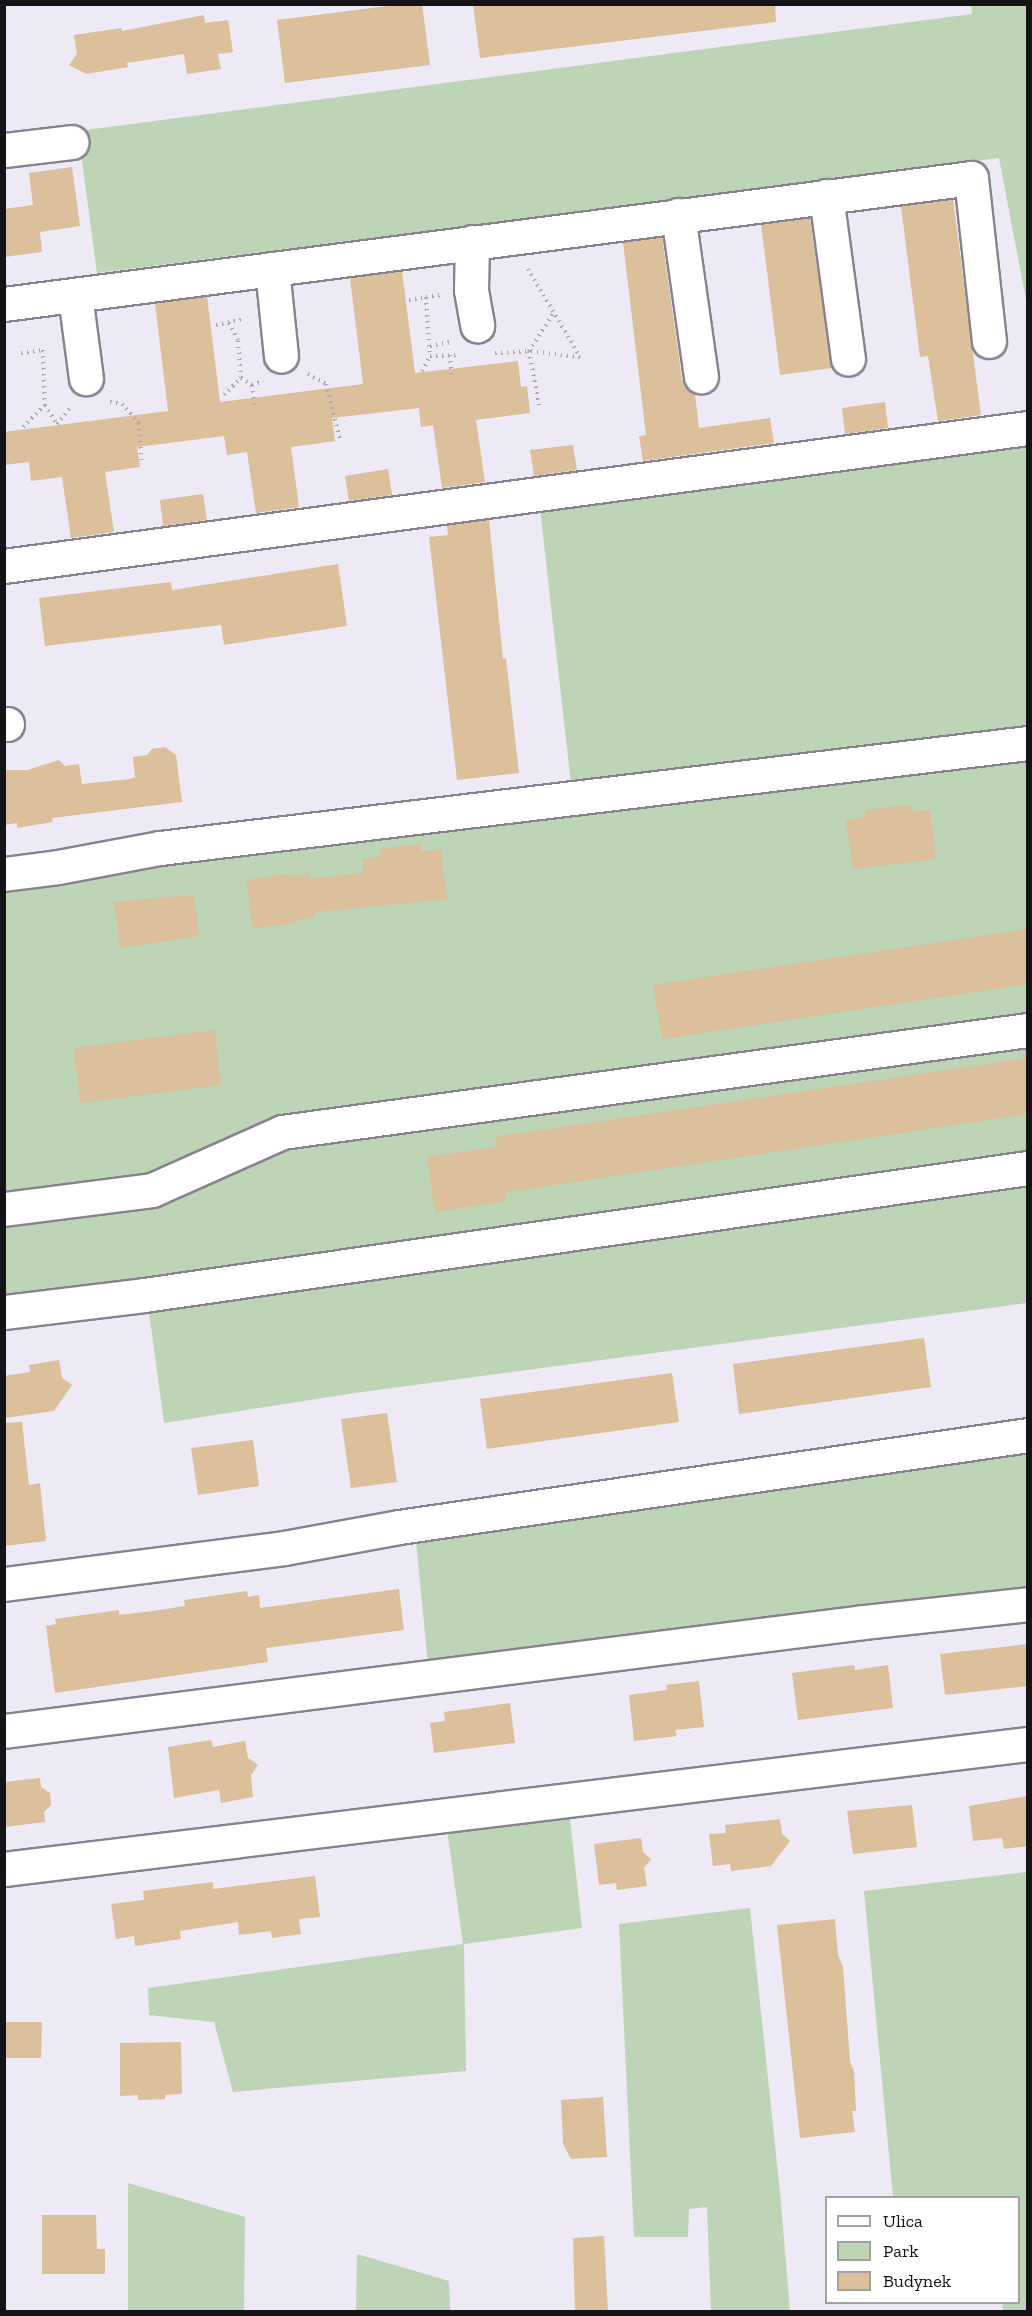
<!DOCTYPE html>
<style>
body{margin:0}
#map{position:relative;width:1032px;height:2316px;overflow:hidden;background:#ede9f5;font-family:"Zilla Slab",serif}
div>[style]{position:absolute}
.green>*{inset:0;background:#bdd4b6}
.building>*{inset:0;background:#dcbf9b}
.path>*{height:4px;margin-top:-2px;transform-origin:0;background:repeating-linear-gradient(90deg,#aaa7b0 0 1.5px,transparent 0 6px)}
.roads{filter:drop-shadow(2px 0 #87838e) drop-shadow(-2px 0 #87838e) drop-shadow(0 2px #87838e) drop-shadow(0 -2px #87838e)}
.minor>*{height:33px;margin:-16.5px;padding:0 16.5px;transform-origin:16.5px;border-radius:16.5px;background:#fff}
span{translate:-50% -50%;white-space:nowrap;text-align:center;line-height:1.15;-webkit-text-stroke:4.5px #fff;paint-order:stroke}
.frame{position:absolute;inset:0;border:6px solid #141317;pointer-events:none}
.legend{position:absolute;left:825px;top:2196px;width:195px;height:108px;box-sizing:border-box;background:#fff;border:2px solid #a1a1a2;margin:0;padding:8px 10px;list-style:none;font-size:18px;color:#141317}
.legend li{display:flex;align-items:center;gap:12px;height:30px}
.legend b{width:30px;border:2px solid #a1a1a2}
</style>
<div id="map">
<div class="green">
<i style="clip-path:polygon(971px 5px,1027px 5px,1027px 305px,999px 158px,97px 273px,78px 131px,972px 14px)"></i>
<i style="clip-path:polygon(1027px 441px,1027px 730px,571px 784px,540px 508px)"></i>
<i style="clip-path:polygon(1027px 755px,1027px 1303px,355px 1393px,164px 1423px,145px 1282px,5px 1302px,4px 885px)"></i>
<i style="clip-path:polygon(997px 1430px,998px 1458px,1027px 1454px,1027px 1593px,428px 1664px,413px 1511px)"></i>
<i style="clip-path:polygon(569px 1810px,582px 1928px,464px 1944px,466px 2071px,233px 2092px,214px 2022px,149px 2015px,148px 1988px,463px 1944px,447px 1829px)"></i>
<i style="clip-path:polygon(1027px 1872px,1027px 2311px,1003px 2311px,1002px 2303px,1018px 2302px,1018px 2198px,893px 2197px,864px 1891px)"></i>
<i style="clip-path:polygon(750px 1908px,780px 2192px,790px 2311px,711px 2311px,707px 2207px,689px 2209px,688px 2237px,634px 2237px,619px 1924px)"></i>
<i style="clip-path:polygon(128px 2183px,245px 2217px,244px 2311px,128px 2311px)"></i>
<i style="clip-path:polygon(357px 2254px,449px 2281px,450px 2311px,356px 2311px)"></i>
</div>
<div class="building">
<i style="clip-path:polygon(403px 4px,422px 4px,430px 65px,285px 83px,277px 20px)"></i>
<i style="clip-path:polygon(473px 4px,775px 4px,776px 22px,480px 58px)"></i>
<i style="clip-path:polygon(204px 15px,205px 23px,228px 20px,233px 52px,218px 54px,221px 69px,187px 74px,184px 54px,127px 63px,128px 67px,86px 74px,69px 65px,77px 54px,74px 35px,122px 28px,122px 31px)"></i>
<i style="clip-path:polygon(72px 167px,80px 226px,40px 232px,42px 252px,4px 257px,4px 209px,33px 205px,29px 173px)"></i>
<i style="clip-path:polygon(953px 199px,981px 415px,938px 421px,928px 356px,920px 357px,901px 206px)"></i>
<i style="clip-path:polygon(810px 218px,832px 368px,780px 375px,761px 224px)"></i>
<i style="clip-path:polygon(662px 237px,682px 379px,687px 388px,695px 394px,699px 428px,770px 418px,774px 443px,643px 461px,639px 436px,646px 435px,623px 242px)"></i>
<i style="clip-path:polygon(402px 271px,415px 373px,518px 361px,521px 387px,527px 386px,530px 413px,476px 420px,485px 482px,442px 488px,433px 425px,421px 427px,419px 408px,332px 418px,335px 441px,291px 447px,299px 507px,256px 513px,247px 452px,227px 455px,224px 436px,137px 447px,140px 467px,105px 472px,114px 532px,71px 538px,62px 477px,31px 481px,29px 462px,4px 465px,4px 432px,168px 411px,155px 303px,207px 296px,220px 402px,363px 384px,350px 278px)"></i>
<i style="clip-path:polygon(885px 402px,888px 428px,845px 434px,842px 408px)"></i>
<i style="clip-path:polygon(573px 445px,577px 470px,534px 476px,530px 450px)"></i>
<i style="clip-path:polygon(388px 469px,392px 495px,349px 501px,345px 476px)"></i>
<i style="clip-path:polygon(203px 494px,207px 520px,163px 526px,160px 500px)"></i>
<i style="clip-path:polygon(489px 520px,503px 659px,506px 658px,519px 773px,457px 780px,429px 537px,448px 535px,447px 525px)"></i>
<i style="clip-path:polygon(338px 564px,347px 626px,224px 645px,221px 625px,45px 646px,39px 598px,171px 582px,172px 590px)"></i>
<i style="clip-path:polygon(165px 747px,176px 755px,182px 802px,52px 818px,53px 822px,17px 828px,17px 823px,4px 825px,4px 770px,27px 770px,59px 760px,65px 766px,79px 764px,82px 784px,130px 779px,135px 777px,133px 757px,147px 755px,152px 749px)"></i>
<i style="clip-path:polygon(910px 805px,911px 812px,930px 810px,936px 859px,853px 869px,846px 820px,866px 817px,865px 810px)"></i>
<i style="clip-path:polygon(421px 844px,422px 852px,441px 849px,447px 899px,315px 912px,315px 917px,296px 920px,296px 923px,253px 928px,246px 880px,290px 874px,290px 877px,310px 874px,310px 879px,364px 873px,362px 859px,381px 857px,380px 849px)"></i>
<i style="clip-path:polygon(194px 895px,199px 936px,120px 948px,114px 902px)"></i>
<i style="clip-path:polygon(1028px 929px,1028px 984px,662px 1039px,653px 985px)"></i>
<i style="clip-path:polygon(215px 1030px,221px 1085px,80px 1103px,74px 1048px)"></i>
<i style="clip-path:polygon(1028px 1058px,1028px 1114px,506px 1192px,506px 1201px,435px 1212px,427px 1157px,497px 1147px,495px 1137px)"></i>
<i style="clip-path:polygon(924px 1338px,931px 1387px,739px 1414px,733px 1364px)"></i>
<i style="clip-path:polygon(59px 1360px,62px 1378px,72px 1385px,54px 1411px,4px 1418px,4px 1376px,30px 1372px,29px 1365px)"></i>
<i style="clip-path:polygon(672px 1373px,679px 1422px,487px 1449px,480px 1399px)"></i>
<i style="clip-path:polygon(387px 1413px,397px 1482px,351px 1488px,341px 1419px)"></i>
<i style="clip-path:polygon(22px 1422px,29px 1485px,40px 1483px,46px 1541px,4px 1546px,4px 1423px)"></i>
<i style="clip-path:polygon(253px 1440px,259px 1486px,198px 1495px,191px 1448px)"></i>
<i style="clip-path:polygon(399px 1589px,404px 1630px,266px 1648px,268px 1662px,55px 1693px,46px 1626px,56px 1624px,55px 1619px,119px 1610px,119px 1615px,153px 1611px,185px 1606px,184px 1600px,247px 1591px,248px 1597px,259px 1595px,260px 1608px)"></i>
<i style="clip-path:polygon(1028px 1644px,1028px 1686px,945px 1695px,940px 1654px)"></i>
<i style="clip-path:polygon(854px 1665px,855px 1670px,888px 1665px,893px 1708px,798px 1720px,792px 1673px)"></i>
<i style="clip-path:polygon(699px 1681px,704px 1727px,675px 1730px,677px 1736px,634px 1741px,629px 1695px,667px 1690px,666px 1685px)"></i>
<i style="clip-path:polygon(510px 1703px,515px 1743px,434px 1753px,430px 1723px,445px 1721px,444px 1712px)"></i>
<i style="clip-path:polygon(211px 1740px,213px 1747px,245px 1741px,248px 1758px,258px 1765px,251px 1775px,253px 1797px,221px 1803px,219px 1790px,174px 1798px,168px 1747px)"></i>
<i style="clip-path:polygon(40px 1778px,41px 1787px,50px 1793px,51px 1805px,44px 1812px,45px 1822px,4px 1827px,4px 1782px)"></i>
<i style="clip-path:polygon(1028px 1796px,1028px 1846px,1004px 1849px,1002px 1838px,973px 1841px,969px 1806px)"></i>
<i style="clip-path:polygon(912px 1805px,917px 1847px,853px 1854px,847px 1811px)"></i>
<i style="clip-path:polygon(780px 1819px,782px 1834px,790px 1841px,771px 1866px,731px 1871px,730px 1864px,713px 1866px,709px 1834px,726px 1833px,725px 1825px)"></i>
<i style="clip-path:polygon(641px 1838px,643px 1852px,651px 1859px,644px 1868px,647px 1886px,617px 1890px,616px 1883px,599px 1885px,594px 1844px)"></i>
<i style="clip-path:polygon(315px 1876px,320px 1917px,299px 1919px,301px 1934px,272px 1938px,271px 1931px,239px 1935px,238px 1922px,180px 1931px,181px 1939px,135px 1946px,134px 1936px,116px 1939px,111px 1904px,144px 1900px,143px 1891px,213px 1882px,213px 1889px)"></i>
<i style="clip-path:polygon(835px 1919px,838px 1955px,843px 1967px,850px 2061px,854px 2071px,856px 2111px,852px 2111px,855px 2132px,800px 2138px,777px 1925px)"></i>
<i style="clip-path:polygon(4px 2022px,42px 2022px,41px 2058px,4px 2058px)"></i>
<i style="clip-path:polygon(181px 2042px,182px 2094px,165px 2095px,165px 2099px,138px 2100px,138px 2095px,120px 2096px,120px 2043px)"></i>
<i style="clip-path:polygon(603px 2097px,607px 2157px,571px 2159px,563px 2144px,561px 2100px)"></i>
<i style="clip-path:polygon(42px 2215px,96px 2215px,97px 2249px,105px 2249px,105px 2274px,42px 2274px)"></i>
<i style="clip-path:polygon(604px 2236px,608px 2312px,575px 2312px,573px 2238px)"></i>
</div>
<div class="path">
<i style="left:528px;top:269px;width:102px;rotate:59.4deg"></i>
<i style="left:580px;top:357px;width:51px;rotate:-173.3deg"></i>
<i style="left:529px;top:351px;width:55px;rotate:79.5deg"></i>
<i style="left:426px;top:297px;width:14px;rotate:-8deg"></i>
<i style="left:409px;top:300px;width:17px;rotate:-10deg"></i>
<i style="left:426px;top:297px;width:59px;rotate:86.1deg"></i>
<i style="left:430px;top:356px;width:30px;rotate:-2deg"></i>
<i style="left:216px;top:325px;width:29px;rotate:-12deg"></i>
<i style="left:430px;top:346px;width:21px;rotate:-11deg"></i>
<i style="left:21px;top:353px;width:22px;rotate:-8deg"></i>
<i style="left:43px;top:350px;width:55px;rotate:87.9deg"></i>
<i style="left:45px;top:405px;width:22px;rotate:58deg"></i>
<i style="left:57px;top:424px;width:22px;rotate:-51deg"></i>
<i style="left:495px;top:353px;width:34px;rotate:-3deg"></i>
<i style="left:529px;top:351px;width:46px;rotate:-57.3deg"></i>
<i style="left:450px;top:355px;width:24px;rotate:85deg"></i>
<i style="left:422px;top:371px;width:17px;rotate:-62deg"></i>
<i style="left:308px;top:374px;width:21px;rotate:29deg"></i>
<i style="left:326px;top:384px;width:58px;rotate:76deg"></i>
<i style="left:241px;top:378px;width:13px;rotate:32deg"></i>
<i style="left:252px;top:385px;width:20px;rotate:81deg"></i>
<i style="left:252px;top:385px;width:12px;rotate:-20deg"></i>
<i style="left:224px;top:395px;width:24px;rotate:-45deg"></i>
<i style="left:241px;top:378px;width:38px;rotate:-95deg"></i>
<i style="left:238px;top:340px;width:21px;rotate:-119deg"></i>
<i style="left:110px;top:402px;width:12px;rotate:9deg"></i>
<i style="left:122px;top:404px;width:25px;rotate:48deg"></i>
<i style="left:139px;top:423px;width:39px;rotate:86deg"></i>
<i style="left:23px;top:427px;width:31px;rotate:-45deg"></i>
</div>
<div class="roads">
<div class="minor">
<i style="left:4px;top:150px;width:68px;rotate:-6.7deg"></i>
<i style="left:826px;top:196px;width:164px;rotate:82.3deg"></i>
<i style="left:678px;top:215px;width:163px;rotate:81.9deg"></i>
<i style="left:472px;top:242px;width:48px;rotate:91.2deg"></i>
<i style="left:471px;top:290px;width:36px;rotate:80deg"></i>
<i style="left:272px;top:269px;width:87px;rotate:84.1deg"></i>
<i style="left:75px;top:295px;width:84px;rotate:82.5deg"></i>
<i style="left:4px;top:304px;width:975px;rotate:-7.42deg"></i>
<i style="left:971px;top:178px;width:164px;rotate:83.7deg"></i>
<i style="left:4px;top:566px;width:1033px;rotate:-7.68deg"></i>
<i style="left:4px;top:724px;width:3px"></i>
<i style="left:4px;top:874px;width:54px;rotate:-7.4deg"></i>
<i style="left:58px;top:867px;width:104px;rotate:-10.6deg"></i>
<i style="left:160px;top:848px;width:874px;rotate:-6.9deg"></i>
<i style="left:4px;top:1209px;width:149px;rotate:-7.3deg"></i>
<i style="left:152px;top:1190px;width:142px;rotate:-24deg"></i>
<i style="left:282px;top:1132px;width:753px;rotate:-7.79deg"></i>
<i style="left:4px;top:1312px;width:141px;rotate:-6.9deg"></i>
<i style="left:144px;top:1295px;width:893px;rotate:-8.18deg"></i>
<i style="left:4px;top:1584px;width:282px;rotate:-7.3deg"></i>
<i style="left:284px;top:1548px;width:117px;rotate:-10.3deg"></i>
<i style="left:399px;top:1527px;width:636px;rotate:-8.32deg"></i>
<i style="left:4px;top:1731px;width:866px;rotate:-7.23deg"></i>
<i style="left:863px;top:1622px;width:166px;rotate:-6.2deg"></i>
<i style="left:4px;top:1869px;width:1032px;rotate:-6.96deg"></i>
</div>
</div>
<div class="frame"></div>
<ul class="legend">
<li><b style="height:8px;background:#fff"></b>Ulica</li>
<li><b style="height:16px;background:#bdd4b6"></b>Park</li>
<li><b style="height:16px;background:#dcbf9b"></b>Budynek</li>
</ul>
</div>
